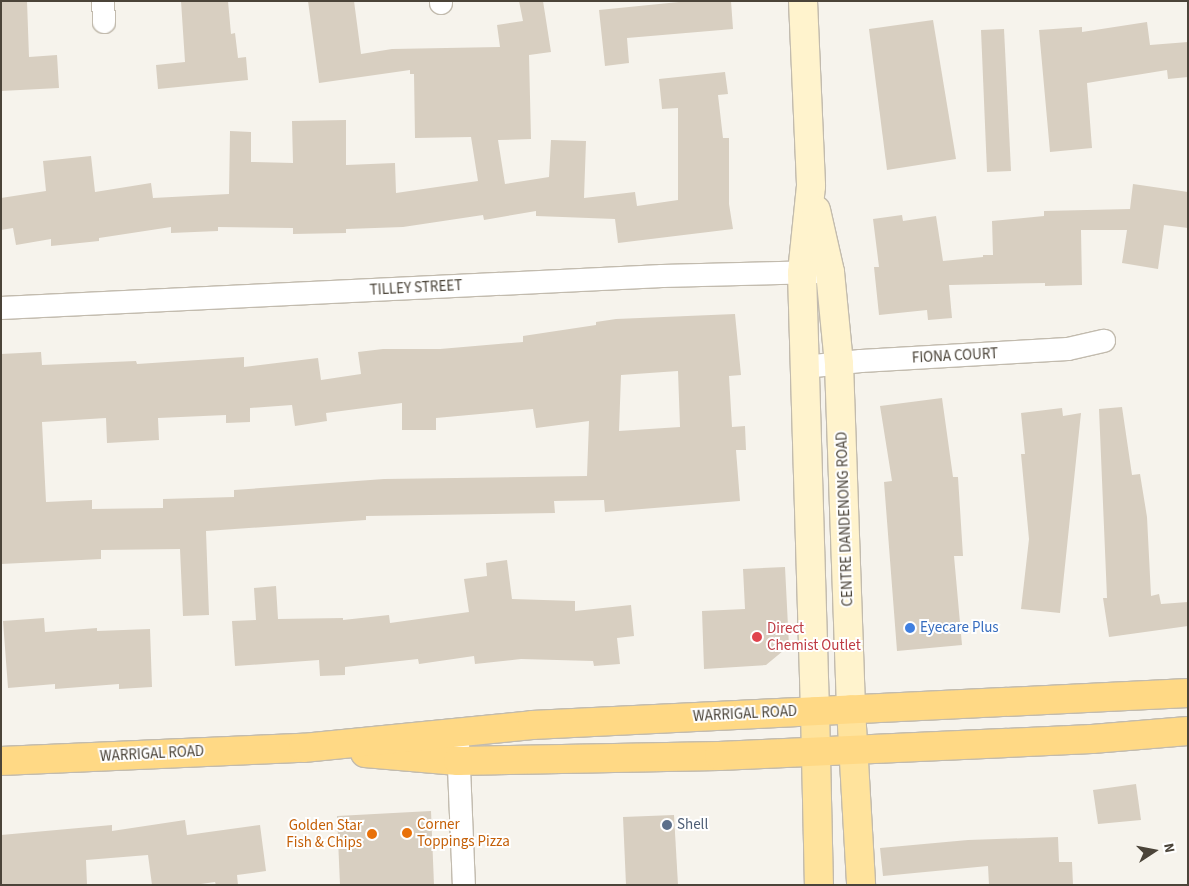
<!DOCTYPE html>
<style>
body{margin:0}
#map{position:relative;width:1189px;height:886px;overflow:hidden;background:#f6f3ec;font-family:"Source Sans 3",sans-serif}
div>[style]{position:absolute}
.building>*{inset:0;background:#d8cfc1}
.roads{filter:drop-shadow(1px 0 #c2bbae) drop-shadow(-1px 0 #c2bbae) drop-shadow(0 1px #c2bbae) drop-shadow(0 -1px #c2bbae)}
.minor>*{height:22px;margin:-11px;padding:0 11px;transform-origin:11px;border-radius:11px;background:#fff}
.secondary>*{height:28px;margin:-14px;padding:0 14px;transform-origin:14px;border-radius:14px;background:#fff3cd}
.primary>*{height:28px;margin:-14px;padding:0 14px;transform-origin:14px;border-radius:14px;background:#ffe39c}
.trunk>*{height:28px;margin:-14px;padding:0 14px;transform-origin:14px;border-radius:14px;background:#ffd985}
.dots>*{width:14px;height:14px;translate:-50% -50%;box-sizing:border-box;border:2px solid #fff;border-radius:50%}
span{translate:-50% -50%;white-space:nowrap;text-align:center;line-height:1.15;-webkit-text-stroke:4px #fff;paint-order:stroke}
.street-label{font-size:15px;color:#4b4439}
.health-label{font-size:15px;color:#be3a42}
.left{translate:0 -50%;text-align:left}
.shop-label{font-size:15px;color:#366cbe}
.food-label{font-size:15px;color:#c56008}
.right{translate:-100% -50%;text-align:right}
.service-label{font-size:15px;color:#4e5e75}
.frame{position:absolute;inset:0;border:2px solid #4b4439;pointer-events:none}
.north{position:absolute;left:1129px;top:826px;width:50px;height:50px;-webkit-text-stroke:4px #fff;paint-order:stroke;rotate:79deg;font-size:14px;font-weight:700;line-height:20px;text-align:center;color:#4b4439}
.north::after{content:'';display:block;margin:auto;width:18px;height:22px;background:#4b4439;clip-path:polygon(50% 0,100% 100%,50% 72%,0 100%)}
</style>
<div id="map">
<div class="building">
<i style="clip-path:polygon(1px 1px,27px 1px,29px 57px,57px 55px,59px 88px,1px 91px)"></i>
<i style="clip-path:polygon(181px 1px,228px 1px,231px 34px,235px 33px,238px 58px,246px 57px,248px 80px,158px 89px,156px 65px,185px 62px)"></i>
<i style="clip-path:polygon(308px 1px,354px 1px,361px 54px,392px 49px,500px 47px,497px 25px,523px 21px,519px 1px,543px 1px,551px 52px,529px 55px,531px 139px,498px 140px,505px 184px,549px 177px,551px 140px,586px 141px,584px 198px,635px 192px,637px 206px,678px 200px,678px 108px,662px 109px,659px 79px,725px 72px,728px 94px,718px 95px,723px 138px,729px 138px,729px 204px,733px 229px,618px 243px,615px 219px,536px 216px,536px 211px,484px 220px,483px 215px,403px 227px,346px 229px,346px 233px,293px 234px,293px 228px,218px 227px,218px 231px,171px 233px,171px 227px,99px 238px,99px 241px,51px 246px,51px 239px,16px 245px,13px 228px,1px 230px,1px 198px,46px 191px,43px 161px,91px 156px,95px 192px,151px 183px,153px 198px,229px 194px,230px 131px,251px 132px,251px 162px,293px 163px,292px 121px,346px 120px,346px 165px,395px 163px,396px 193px,478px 181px,471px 137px,415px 138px,414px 74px,410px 74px,410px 70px,319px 83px)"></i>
<i style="clip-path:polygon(689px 1px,731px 1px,733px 29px,627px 38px,629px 63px,605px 66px,599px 10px)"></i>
<i style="clip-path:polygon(933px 20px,956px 159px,887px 170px,869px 29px)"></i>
<i style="clip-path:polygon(1147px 22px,1150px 45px,1188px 42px,1188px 77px,1168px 79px,1167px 70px,1087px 83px,1092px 148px,1050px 152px,1039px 30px,1082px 27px,1082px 32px)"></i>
<i style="clip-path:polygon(1004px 29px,1011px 171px,987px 172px,981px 30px)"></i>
<i style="clip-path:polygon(1133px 184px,1188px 192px,1188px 228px,1164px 225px,1158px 269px,1122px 263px,1127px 230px,1081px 230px,1082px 285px,1045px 286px,1045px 283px,949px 285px,952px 318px,928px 320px,927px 310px,879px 315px,874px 267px,879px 267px,873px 219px,902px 215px,903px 221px,936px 216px,943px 261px,983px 257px,983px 255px,993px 255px,992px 221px,1044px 216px,1044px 211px,1130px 209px)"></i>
<i style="clip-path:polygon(evenodd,735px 314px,741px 375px,729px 376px,732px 427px,745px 426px,746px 450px,736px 450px,740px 501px,605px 512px,604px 500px,554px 501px,555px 513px,366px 516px,366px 520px,206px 531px,209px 615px,183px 616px,180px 549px,101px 550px,101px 559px,1px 564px,1px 354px,41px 352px,42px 365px,136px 361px,137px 364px,244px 357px,244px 367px,318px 358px,321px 380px,361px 374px,358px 352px,383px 349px,440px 349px,523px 342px,523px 336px,596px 325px,596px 322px,616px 319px,735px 314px,678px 371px,680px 427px,619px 431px,621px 375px,678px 371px,735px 314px,402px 403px,402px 430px,436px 430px,436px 418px,533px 409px,536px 428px,589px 421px,587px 476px,384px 479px,234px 490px,234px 497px,163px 499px,163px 508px,92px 509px,92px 500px,46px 502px,42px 422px,106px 418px,107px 443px,159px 440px,158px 418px,226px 415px,226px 423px,250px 422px,250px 408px,292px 405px,295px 426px,327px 421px,326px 413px,402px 403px)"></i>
<i style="clip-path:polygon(942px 398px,953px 477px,958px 477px,963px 556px,954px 556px,962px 645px,897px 651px,884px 482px,892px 481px,880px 406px)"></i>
<i style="clip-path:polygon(1122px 407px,1132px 475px,1140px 474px,1147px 517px,1151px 596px,1159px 594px,1161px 604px,1188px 602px,1188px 626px,1109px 637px,1103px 598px,1107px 598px,1099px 409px)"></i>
<i style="clip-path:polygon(1062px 408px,1063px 416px,1081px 413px,1060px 613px,1021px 609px,1029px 539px,1021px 454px,1025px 454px,1021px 413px)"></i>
<i style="clip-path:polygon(507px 560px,512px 599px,575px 601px,575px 611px,631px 605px,634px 636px,617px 638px,620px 664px,594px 666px,593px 661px,521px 659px,475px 664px,474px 656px,419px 664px,418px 659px,345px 667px,345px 675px,320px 676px,319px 660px,235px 666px,232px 621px,256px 620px,254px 588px,276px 586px,278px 619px,343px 618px,343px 620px,389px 615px,390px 623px,469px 612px,464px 579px,487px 576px,486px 563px)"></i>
<i style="clip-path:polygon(785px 567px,789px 646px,766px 665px,704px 669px,702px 611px,745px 609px,743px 569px)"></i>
<i style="clip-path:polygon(44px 618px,45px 632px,97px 628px,97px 631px,150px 629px,152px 687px,119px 689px,119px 684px,55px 689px,55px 684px,8px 688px,3px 621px)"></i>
<i style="clip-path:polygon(1136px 784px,1141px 820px,1098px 824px,1093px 790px)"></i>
<i style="clip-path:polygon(431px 811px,434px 885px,340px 885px,337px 816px)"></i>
<i style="clip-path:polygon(674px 815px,678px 885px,626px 885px,623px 817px)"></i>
<i style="clip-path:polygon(185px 820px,187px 835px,260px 825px,266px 871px,237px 875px,238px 885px,216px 885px,215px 882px,194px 885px,152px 885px,148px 855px,86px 860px,87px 885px,1px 885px,1px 835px,112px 825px,112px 831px)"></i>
<i style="clip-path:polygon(1058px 837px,1059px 862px,1072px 862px,1073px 885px,989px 885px,988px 866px,883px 876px,880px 848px,968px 840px)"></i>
</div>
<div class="roads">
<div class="minor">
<i style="left:103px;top:1px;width:21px;rotate:87deg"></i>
<i style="left:441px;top:1px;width:2px;rotate:90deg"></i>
<i style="left:1px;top:308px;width:662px;rotate:-2.77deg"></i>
<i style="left:662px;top:276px;width:157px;rotate:-1.5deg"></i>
<i style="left:805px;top:367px;width:56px;rotate:-6.1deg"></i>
<i style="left:861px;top:361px;width:207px;rotate:-3.3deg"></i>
<i style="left:1068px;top:349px;width:37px;rotate:-13deg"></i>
<i style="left:458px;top:744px;width:141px;rotate:87.6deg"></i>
</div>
<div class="secondary">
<i style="left:803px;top:1px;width:185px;rotate:87.5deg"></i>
<i style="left:811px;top:186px;width:87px;rotate:95.9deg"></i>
<i style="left:802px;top:273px;width:438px;rotate:88.3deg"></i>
<i style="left:816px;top:210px;width:64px;rotate:77.3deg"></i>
<i style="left:830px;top:272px;width:92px;rotate:84.4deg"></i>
<i style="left:839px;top:364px;width:345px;rotate:88deg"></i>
</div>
<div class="primary">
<i style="left:851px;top:709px;width:176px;rotate:86.7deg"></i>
<i style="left:815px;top:711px;width:174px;rotate:88.7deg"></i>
</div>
<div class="trunk">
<i style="left:365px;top:753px;width:93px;rotate:4.9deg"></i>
<i style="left:458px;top:761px;width:261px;rotate:-1.1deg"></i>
<i style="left:719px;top:756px;width:373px;rotate:-2.6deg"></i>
<i style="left:1092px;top:739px;width:96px;rotate:-4.8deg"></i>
<i style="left:1px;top:761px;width:302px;rotate:-2.5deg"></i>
<i style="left:303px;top:748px;width:230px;rotate:-5.7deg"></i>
<i style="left:532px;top:725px;width:657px;rotate:-2.79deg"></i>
</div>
</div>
<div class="dots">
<i style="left:910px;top:628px;background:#3f7fe0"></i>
<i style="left:757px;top:637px;background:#e0444e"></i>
<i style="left:667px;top:825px;background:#5c6f8a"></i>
<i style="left:407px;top:833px;background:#e8710a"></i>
<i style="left:372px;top:834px;background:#e8710a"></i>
</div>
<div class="street-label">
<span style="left:416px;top:288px;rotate:-3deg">TILLEY STREET</span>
<span style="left:955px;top:356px;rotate:-3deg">FIONA COURT</span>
<span style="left:845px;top:519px;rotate:-92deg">CENTRE DANDENONG ROAD</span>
<span style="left:745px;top:714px;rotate:-3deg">WARRIGAL ROAD</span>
<span style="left:152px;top:754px;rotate:-3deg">WARRIGAL ROAD</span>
</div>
<div class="health-label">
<span class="left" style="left:767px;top:637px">Direct<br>Chemist Outlet</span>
</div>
<div class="shop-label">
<span class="left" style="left:920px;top:628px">Eyecare Plus</span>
</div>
<div class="food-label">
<span class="left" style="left:417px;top:833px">Corner<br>Toppings Pizza</span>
<span class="right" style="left:362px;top:834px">Golden Star<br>Fish &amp; Chips</span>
</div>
<div class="service-label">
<span class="left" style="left:677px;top:825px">Shell</span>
</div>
<div class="frame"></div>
<div class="north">N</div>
</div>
